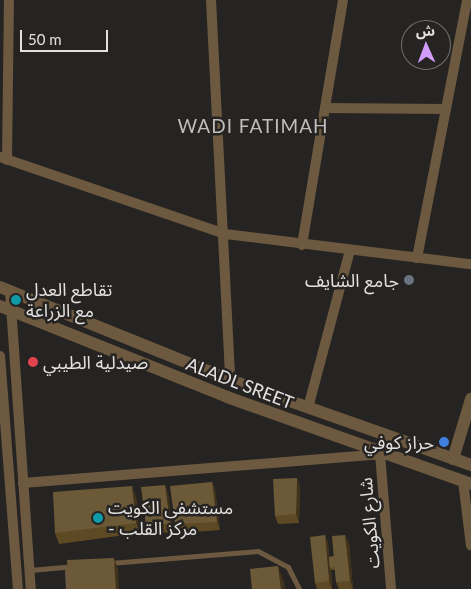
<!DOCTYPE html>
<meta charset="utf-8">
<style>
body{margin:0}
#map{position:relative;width:471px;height:589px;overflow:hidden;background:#262422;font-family:Lato,"Noto Sans Arabic",sans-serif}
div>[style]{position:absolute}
.service>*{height:5px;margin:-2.5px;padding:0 2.5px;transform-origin:2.5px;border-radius:2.5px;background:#6c593f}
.minor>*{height:10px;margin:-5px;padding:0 5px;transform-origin:5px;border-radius:5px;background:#6c593f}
.tertiary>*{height:12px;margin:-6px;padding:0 6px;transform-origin:6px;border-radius:6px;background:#6c593f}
.wall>*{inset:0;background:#5d4924}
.shaded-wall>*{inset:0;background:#41331b}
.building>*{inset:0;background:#6b5938}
.dots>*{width:14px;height:14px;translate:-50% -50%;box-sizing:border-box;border:2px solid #262422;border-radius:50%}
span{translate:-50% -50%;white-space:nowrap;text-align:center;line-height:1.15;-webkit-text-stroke:5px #262422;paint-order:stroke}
.poi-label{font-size:18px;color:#e3e2e0}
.right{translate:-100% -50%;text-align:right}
.left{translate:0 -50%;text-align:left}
.street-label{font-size:18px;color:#e3e2e0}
.neighbourhood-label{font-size:19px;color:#c0beba;letter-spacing:1px}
.north{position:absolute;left:401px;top:20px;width:50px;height:50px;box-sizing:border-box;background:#262422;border:1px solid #72706e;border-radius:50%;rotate:358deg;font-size:14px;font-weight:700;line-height:20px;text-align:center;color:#e3e2e0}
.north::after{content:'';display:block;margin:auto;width:18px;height:22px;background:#d39cfc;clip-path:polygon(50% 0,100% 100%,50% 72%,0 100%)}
.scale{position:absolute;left:20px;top:30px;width:88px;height:22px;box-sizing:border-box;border:2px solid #e3e2e0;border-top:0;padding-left:6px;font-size:15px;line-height:18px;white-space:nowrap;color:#e3e2e0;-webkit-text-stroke:4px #262422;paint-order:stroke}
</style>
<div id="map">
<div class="service">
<i style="left:110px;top:563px;width:148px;rotate:-4.6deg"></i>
<i style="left:258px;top:551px;width:34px;rotate:28deg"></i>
<i style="left:288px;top:567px;width:25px;rotate:63deg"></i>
<i style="left:30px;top:570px;width:37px;rotate:-5deg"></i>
<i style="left:68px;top:589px;width:22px;rotate:-93deg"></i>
<i style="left:67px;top:567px;width:5px"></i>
</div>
<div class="minor">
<i style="left:211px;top:0;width:380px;rotate:87.1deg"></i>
<i style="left:325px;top:108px;width:121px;rotate:0.5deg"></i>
<i style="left:0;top:157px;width:238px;rotate:18.9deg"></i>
<i style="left:225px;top:234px;width:248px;rotate:7deg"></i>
<i style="left:7px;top:160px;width:160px;rotate:-89.3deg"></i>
<i style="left:302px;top:245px;width:248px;rotate:-80.5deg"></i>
<i style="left:417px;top:258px;width:263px;rotate:-79deg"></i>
<i style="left:10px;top:292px;width:298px;rotate:86deg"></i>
<i style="left:0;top:356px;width:234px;rotate:85.6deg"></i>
<i style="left:308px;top:408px;width:163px;rotate:-75.1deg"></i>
<i style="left:463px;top:481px;width:65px;rotate:83deg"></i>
<i style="left:23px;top:483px;width:358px;rotate:-4.6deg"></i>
<i style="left:380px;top:454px;width:135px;rotate:85.3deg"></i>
</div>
<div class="tertiary">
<i style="left:0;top:287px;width:248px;rotate:22deg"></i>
<i style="left:230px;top:380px;width:256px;rotate:19.4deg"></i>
<i style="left:0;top:306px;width:245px;rotate:21.8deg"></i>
<i style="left:227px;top:397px;width:259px;rotate:19.6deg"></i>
<i style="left:453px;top:459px;width:63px;rotate:-73.3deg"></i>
</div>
<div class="wall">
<i style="clip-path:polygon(297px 478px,300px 487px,299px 523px,278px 524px,275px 516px)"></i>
<i style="clip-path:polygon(212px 482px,215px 490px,220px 530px,178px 533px,175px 524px)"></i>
<i style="clip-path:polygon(165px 485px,168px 494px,173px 532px,149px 534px,146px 525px)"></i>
<i style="clip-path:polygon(136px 497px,140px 533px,59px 544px,55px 533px)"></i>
<i style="clip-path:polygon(325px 535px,328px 544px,329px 557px,334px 556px,349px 543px,353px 589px,339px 589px,336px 582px,335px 570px,331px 570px,332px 589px,317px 589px,315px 583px)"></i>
</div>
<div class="shaded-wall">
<i style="clip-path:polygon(297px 478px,300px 487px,299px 523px,296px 514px)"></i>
<i style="clip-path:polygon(212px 482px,215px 490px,220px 530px,217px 522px)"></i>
<i style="clip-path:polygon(165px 485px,168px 494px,173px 532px,170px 524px)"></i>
<i style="clip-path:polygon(132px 486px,136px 497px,140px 533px,136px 523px)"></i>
<i style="clip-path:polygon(325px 535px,328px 544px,330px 567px,330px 568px,331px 570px,332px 589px,329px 581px)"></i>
<i style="clip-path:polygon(345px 535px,349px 543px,353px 589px,350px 581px)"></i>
<i style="clip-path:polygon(114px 558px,118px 569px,119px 589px,116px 589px)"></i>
<i style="clip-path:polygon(278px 566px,284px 582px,285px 589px,281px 589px)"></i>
</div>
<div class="building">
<i style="clip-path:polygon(297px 478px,296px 514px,275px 516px,273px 479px)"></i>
<i style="clip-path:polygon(212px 482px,217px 522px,175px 524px,170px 486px)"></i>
<i style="clip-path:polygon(165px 485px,170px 524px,146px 525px,141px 487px)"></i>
<i style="clip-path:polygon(132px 486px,136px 523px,55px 533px,53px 492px)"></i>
<i style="clip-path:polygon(325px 535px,329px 581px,315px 583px,310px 537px)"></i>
<i style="clip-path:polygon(345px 535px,350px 581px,336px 582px,332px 536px)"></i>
<i style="clip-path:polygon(334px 556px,335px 567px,330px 568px,329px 557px)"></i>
<i style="clip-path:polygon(114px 558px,116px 589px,69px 589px,67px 560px)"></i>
<i style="clip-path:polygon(278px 566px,281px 589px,252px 589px,250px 569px)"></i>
</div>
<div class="dots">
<i style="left:409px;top:280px;background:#6b7280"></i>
<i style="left:16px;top:300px;background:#0f9aa8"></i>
<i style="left:33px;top:362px;background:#e0444e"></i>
<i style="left:444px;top:442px;background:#3f7fe0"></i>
<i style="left:98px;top:518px;background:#0f9aa8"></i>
</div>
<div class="poi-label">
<span class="right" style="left:399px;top:280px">جامع الشايف</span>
<span class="left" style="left:26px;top:300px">تقاطع العدل<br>مع الزراعة</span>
<span class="left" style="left:43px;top:362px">صيدلية الطيبي</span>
<span class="right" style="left:434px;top:442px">حراز كوفي</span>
<span class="left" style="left:108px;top:518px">مستشفى الكويت<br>- مركز القلب</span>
</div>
<div class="street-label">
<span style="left:240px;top:383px;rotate:21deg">ALADL SREET</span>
<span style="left:369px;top:523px;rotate:-95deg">شارع الكويت</span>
</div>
<div class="neighbourhood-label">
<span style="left:253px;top:126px">WADI FATIMAH</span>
</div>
<div class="north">ش</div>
<div class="scale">50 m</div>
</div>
